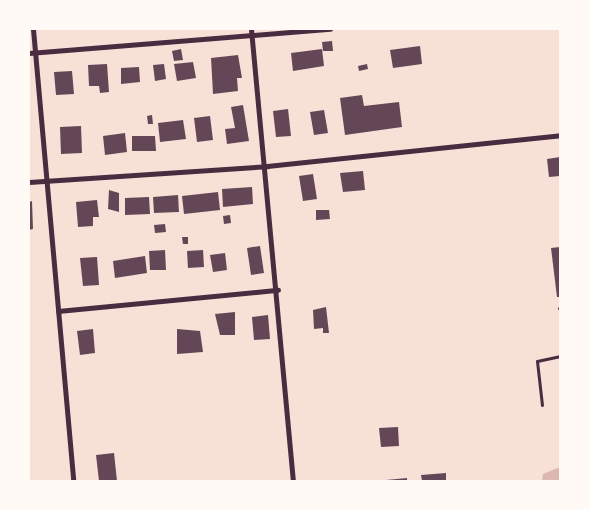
<!DOCTYPE html>
<style>
body{margin:0}
#map{position:relative;width:589px;height:510px;overflow:hidden;background:#f7e1d7;font-family:Ubuntu,sans-serif}
div>[style]{position:absolute}
.water>*{inset:0;background:#dcb8b0}
.building>*{inset:0;background:#644757}
.service>*{height:3px;margin:-1.5px;padding:0 1.5px;transform-origin:1.5px;border-radius:1.5px;background:#4a2c40}
.minor>*{height:5px;margin:-2.5px;padding:0 2.5px;transform-origin:2.5px;border-radius:2.5px;background:#4a2c40}
span{translate:-50% -50%;white-space:nowrap;text-align:center;line-height:1.15;-webkit-text-stroke:4px #fffaf5;paint-order:stroke}
.frame{position:absolute;inset:0;border:30px solid #fffaf5;pointer-events:none}
</style>
<div id="map">
<div class="water">
<i style="clip-path:polygon(560px 467px,560px 481px,542px 481px,543px 474px)"></i>
</div>
<div class="building">
<i style="clip-path:polygon(332px 41px,333px 51px,323px 51px,322px 42px)"></i>
<i style="clip-path:polygon(420px 46px,422px 64px,393px 68px,390px 50px)"></i>
<i style="clip-path:polygon(181px 49px,183px 60px,174px 61px,172px 51px)"></i>
<i style="clip-path:polygon(322px 49px,324px 66px,293px 71px,291px 53px)"></i>
<i style="clip-path:polygon(238px 55px,242px 78px,237px 78px,238px 91px,213px 94px,211px 58px)"></i>
<i style="clip-path:polygon(193px 62px,196px 78px,177px 81px,174px 64px)"></i>
<i style="clip-path:polygon(107px 64px,109px 92px,100px 93px,99px 86px,89px 86px,88px 65px)"></i>
<i style="clip-path:polygon(164px 64px,166px 79px,155px 81px,153px 65px)"></i>
<i style="clip-path:polygon(367px 64px,368px 69px,359px 71px,358px 66px)"></i>
<i style="clip-path:polygon(139px 67px,140px 82px,121px 84px,121px 68px)"></i>
<i style="clip-path:polygon(72px 71px,74px 94px,56px 95px,54px 72px)"></i>
<i style="clip-path:polygon(362px 95px,364px 106px,399px 102px,402px 127px,345px 135px,340px 98px)"></i>
<i style="clip-path:polygon(243px 105px,249px 141px,227px 144px,225px 129px,235px 128px,231px 107px)"></i>
<i style="clip-path:polygon(288px 109px,291px 136px,276px 137px,273px 111px)"></i>
<i style="clip-path:polygon(324px 110px,328px 133px,314px 135px,310px 112px)"></i>
<i style="clip-path:polygon(152px 115px,153px 124px,148px 124px,147px 116px)"></i>
<i style="clip-path:polygon(210px 116px,213px 140px,197px 142px,194px 118px)"></i>
<i style="clip-path:polygon(183px 120px,186px 139px,160px 142px,158px 123px)"></i>
<i style="clip-path:polygon(81px 126px,82px 153px,61px 154px,60px 127px)"></i>
<i style="clip-path:polygon(125px 133px,127px 152px,105px 155px,103px 136px)"></i>
<i style="clip-path:polygon(132px 136px,155px 136px,156px 151px,132px 151px)"></i>
<i style="clip-path:polygon(560px 157px,560px 176px,549px 177px,547px 159px)"></i>
<i style="clip-path:polygon(363px 171px,365px 190px,343px 192px,340px 173px)"></i>
<i style="clip-path:polygon(313px 174px,317px 199px,303px 201px,299px 176px)"></i>
<i style="clip-path:polygon(252px 187px,253px 204px,223px 207px,222px 189px)"></i>
<i style="clip-path:polygon(109px 190px,119px 193px,119px 212px,108px 209px)"></i>
<i style="clip-path:polygon(218px 192px,220px 210px,184px 214px,182px 196px)"></i>
<i style="clip-path:polygon(178px 195px,179px 212px,154px 213px,153px 197px)"></i>
<i style="clip-path:polygon(149px 197px,150px 214px,125px 215px,125px 198px)"></i>
<i style="clip-path:polygon(97px 200px,99px 217px,93px 217px,93px 226px,78px 227px,76px 202px)"></i>
<i style="clip-path:polygon(32px 201px,33px 229px,29px 230px,29px 202px)"></i>
<i style="clip-path:polygon(316px 210px,329px 210px,330px 219px,316px 220px)"></i>
<i style="clip-path:polygon(230px 215px,231px 223px,224px 224px,223px 216px)"></i>
<i style="clip-path:polygon(165px 224px,166px 232px,155px 233px,154px 225px)"></i>
<i style="clip-path:polygon(182px 237px,188px 237px,188px 244px,183px 244px)"></i>
<i style="clip-path:polygon(260px 246px,264px 273px,251px 275px,247px 248px)"></i>
<i style="clip-path:polygon(560px 247px,560px 297px,557px 297px,551px 248px)"></i>
<i style="clip-path:polygon(165px 250px,166px 270px,150px 270px,149px 251px)"></i>
<i style="clip-path:polygon(203px 250px,204px 267px,188px 268px,187px 251px)"></i>
<i style="clip-path:polygon(225px 253px,227px 270px,213px 272px,210px 255px)"></i>
<i style="clip-path:polygon(145px 256px,147px 273px,115px 278px,113px 261px)"></i>
<i style="clip-path:polygon(97px 257px,99px 285px,83px 286px,80px 258px)"></i>
<i style="clip-path:polygon(326px 307px,329px 333px,323px 333px,323px 328px,314px 329px,313px 310px)"></i>
<i style="clip-path:polygon(235px 312px,235px 335px,220px 335px,215px 314px)"></i>
<i style="clip-path:polygon(268px 315px,270px 339px,254px 340px,252px 317px)"></i>
<i style="clip-path:polygon(93px 329px,95px 353px,80px 355px,77px 331px)"></i>
<i style="clip-path:polygon(177px 329px,200px 331px,203px 352px,177px 354px)"></i>
<i style="clip-path:polygon(398px 427px,399px 446px,381px 447px,379px 428px)"></i>
<i style="clip-path:polygon(114px 453px,117px 481px,99px 481px,96px 455px)"></i>
<i style="clip-path:polygon(446px 473px,446px 481px,422px 481px,421px 475px)"></i>
<i style="clip-path:polygon(407px 478px,407px 481px,386px 481px,386px 480px)"></i>
</div>
<div class="service">
<i style="left:559px;top:308px;width:1px"></i>
<i style="left:542px;top:405px;width:44px;rotate:-96.5deg"></i>
<i style="left:537px;top:361px;width:24px;rotate:-12deg"></i>
</div>
<div class="minor">
<i style="left:33px;top:29px;width:454px;rotate:84.9deg"></i>
<i style="left:251px;top:29px;width:454px;rotate:84.7deg"></i>
<i style="left:29px;top:53px;width:302px;rotate:-4.6deg"></i>
<i style="left:29px;top:182px;width:239px;rotate:-3.8deg"></i>
<i style="left:267px;top:166px;width:295px;rotate:-6deg"></i>
<i style="left:58px;top:311px;width:221px;rotate:-5.5deg"></i>
</div>
<div class="frame"></div>
</div>
